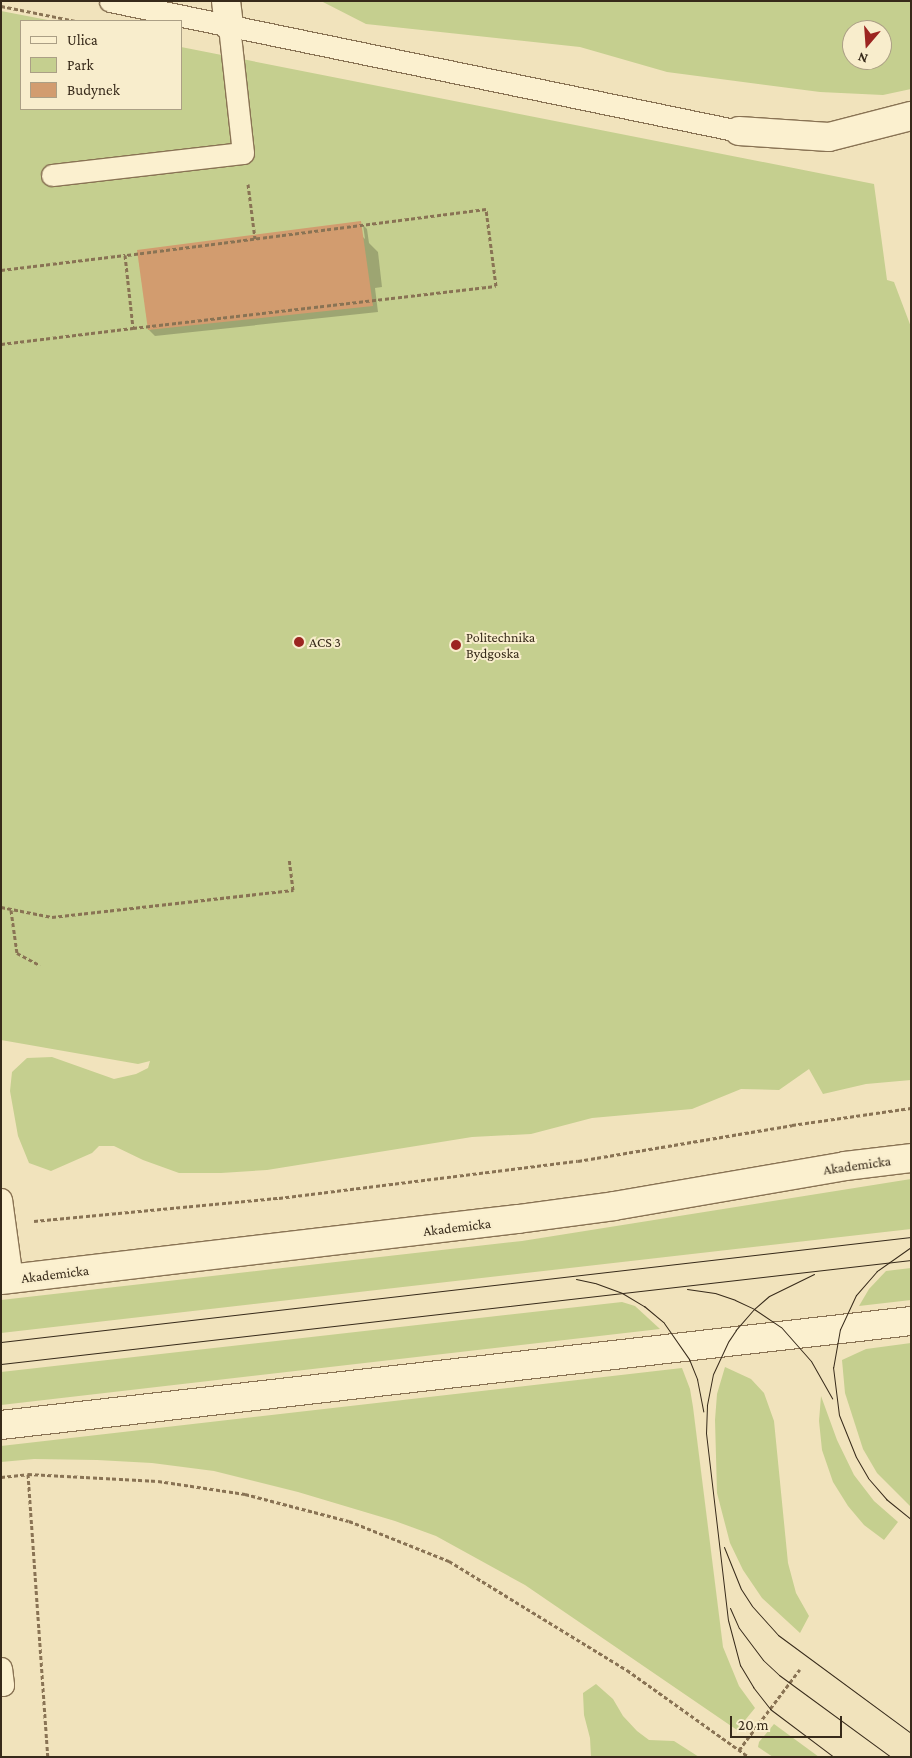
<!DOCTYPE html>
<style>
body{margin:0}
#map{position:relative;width:912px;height:1758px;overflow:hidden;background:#f1e3bc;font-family:"Crimson Pro",serif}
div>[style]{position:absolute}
.green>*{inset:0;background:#c5cf8f}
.shadow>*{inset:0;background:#0003}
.building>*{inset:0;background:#d29c6f}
.path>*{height:3px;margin-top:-1.5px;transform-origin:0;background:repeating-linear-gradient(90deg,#897354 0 4px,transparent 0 6.5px)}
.roads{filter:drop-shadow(1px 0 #897354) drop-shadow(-1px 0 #897354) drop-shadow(0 1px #897354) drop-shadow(0 -1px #897354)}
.lane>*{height:21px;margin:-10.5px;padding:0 10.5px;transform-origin:10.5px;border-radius:10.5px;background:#fbf0cf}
.street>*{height:28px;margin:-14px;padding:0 14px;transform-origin:14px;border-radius:14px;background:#fbf0cf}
.secondary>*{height:28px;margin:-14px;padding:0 14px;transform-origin:14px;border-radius:14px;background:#fbf0cf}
.tram>*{height:1px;margin:-0.5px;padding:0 0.5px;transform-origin:0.5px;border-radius:0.5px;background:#372a1a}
.dots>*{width:14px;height:14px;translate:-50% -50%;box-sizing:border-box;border:2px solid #f8edcc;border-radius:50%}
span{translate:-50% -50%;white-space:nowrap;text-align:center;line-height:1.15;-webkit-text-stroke:4px #f8edcc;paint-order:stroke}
.poi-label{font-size:14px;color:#372a1a}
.left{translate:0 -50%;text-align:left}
.street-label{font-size:14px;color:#372a1a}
.frame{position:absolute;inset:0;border:2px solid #372a1a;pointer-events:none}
.legend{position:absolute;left:20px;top:20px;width:162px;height:90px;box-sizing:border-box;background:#f8edcc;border:1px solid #ab9f85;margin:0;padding:6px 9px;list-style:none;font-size:15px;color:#372a1a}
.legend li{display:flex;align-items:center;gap:10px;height:25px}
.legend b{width:25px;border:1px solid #ab9f85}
.north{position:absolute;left:842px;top:20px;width:50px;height:50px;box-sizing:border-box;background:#f8edcc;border:1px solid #ab9f85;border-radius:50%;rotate:198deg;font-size:14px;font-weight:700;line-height:20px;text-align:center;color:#372a1a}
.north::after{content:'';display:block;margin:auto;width:18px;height:22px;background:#9c2520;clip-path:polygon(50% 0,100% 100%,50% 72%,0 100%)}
.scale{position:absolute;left:730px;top:1716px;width:112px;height:22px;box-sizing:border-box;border:2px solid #372a1a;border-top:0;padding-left:6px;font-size:15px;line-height:18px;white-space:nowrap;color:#372a1a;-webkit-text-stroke:4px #f8edcc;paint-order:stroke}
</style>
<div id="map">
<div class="green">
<i style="clip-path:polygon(evenodd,321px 1px,911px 1px,911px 89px,883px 95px,820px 92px,667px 72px,580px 47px,366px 24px,321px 1px,852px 30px,882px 30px,882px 60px,852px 60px,852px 30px)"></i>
<i style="clip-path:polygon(1px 11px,53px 21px,21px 21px,21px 109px,181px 109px,181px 47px,874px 184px,887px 280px,894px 282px,911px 327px,911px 1080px,866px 1084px,823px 1094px,809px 1069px,779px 1090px,741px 1089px,692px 1109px,592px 1118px,531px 1134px,472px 1137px,267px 1170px,221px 1173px,179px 1173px,143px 1160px,114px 1146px,99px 1146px,92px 1153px,51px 1171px,29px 1163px,18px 1136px,10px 1091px,12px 1072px,27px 1058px,52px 1057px,114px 1079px,136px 1074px,148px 1068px,150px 1061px,138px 1064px,1px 1040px)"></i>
<i style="clip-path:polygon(911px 1179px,911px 1229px,1px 1333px,1px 1300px,522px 1241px)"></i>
<i style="clip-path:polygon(911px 1268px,911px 1300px,859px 1306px,869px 1289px,886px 1271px)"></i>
<i style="clip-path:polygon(622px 1302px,635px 1306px,660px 1329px,1px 1405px,1px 1372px)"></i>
<i style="clip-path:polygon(911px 1343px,911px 1507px,877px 1473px,863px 1449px,845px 1393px,842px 1360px,866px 1349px)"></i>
<i style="clip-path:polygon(725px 1367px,751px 1379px,764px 1393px,774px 1421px,788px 1563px,796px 1593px,809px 1616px,800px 1633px,762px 1598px,743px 1570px,730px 1543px,717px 1493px,715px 1420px,717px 1394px)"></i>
<i style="clip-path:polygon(682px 1368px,690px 1389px,693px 1407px,723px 1647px,739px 1686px,755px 1708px,737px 1730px,525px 1585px,436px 1536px,395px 1521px,298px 1492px,214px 1471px,152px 1463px,97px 1460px,34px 1459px,1px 1462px,1px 1446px)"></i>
<i style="clip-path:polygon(821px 1396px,837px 1440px,854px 1475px,874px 1501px,898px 1522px,884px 1540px,864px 1525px,848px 1506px,833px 1482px,822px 1450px,819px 1421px)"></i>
<i style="clip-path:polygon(596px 1684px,613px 1699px,623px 1716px,637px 1731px,649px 1740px,674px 1741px,699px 1757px,591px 1757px,590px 1738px,584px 1715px,583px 1693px)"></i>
<i style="clip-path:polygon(774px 1724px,819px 1757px,773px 1757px,758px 1747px,759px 1742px)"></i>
</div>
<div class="shadow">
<i style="clip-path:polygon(363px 225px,367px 229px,369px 243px,378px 252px,382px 287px,375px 288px,378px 312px,155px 336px,149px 330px,362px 236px,365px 239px)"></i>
</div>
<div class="building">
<i style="clip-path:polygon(361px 221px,373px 306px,148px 330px,137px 250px)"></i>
</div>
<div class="path">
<i style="left:1px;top:6px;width:76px;rotate:11.3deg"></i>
<i style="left:248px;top:184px;width:55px;rotate:82.7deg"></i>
<i style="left:1px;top:270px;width:125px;rotate:-6.9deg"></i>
<i style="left:1px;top:344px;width:133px;rotate:-6.9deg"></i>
<i style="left:133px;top:328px;width:365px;rotate:-6.6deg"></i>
<i style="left:496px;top:286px;width:78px;rotate:-97.4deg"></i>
<i style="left:486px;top:209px;width:364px;rotate:172.7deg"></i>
<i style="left:125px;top:255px;width:73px;rotate:83.7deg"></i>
<i style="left:1px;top:907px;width:52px;rotate:11.1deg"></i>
<i style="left:52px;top:917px;width:243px;rotate:-6.4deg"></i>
<i style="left:293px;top:890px;width:31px;rotate:-97deg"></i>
<i style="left:11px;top:910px;width:43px;rotate:82.1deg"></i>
<i style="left:17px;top:953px;width:26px;rotate:28deg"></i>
<i style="left:34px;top:1221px;width:246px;rotate:-5.4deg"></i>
<i style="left:279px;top:1198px;width:301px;rotate:-7.1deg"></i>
<i style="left:578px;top:1161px;width:217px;rotate:-9.5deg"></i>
<i style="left:792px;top:1125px;width:120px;rotate:-8.1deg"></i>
<i style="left:28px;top:1474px;width:284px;rotate:86deg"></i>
<i style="left:1px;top:1477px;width:27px;rotate:-6deg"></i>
<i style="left:28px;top:1474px;width:130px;rotate:3.1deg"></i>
<i style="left:158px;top:1481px;width:88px;rotate:8.5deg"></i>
<i style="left:245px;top:1494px;width:107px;rotate:14.6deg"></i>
<i style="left:349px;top:1521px;width:108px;rotate:21.8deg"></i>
<i style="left:449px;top:1561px;width:209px;rotate:31.5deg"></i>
<i style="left:627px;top:1670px;width:150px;rotate:35.5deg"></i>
<i style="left:739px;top:1750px;width:101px;rotate:-53deg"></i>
</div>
<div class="roads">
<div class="lane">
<i style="left:110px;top:1px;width:642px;rotate:11.68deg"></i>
<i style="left:52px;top:175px;width:192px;rotate:-6.6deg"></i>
<i style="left:243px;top:153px;width:128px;rotate:-96.3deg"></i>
<i style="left:1px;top:1199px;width:81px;rotate:82.2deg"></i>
<i style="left:1px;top:1668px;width:17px;rotate:83deg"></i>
<i style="left:3px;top:1685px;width:2px;rotate:180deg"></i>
</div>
<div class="street">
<i style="left:226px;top:1px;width:25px;rotate:83deg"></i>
<i style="left:739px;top:131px;width:90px;rotate:3.8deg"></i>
<i style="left:829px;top:137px;width:85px;rotate:-14.4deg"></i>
</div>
<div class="secondary">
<i style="left:1px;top:1280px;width:521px;rotate:-6.73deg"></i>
<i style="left:518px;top:1219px;width:97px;rotate:-7.7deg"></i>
<i style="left:614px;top:1206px;width:234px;rotate:-9.8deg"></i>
<i style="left:845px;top:1166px;width:66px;rotate:-6.9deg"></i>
<i style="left:1px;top:1425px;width:916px;rotate:-6.52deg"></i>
</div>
</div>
<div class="tram">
<i style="left:911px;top:1247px;width:42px;rotate:144.8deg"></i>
<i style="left:877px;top:1271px;width:32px;rotate:131deg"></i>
<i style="left:856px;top:1295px;width:38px;rotate:115deg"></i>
<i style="left:840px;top:1329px;width:39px;rotate:100deg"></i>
<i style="left:833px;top:1367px;width:48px;rotate:82.9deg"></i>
<i style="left:839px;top:1415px;width:45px;rotate:68deg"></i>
<i style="left:856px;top:1457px;width:24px;rotate:60deg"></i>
<i style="left:868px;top:1478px;width:28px;rotate:49deg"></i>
<i style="left:886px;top:1499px;width:32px;rotate:39deg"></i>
<i style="left:814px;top:1274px;width:50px;rotate:153.9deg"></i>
<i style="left:769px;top:1296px;width:20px;rotate:139deg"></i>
<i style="left:754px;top:1309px;width:28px;rotate:131deg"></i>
<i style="left:736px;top:1330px;width:14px;rotate:124deg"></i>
<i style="left:728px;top:1342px;width:35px;rotate:115deg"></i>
<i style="left:713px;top:1374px;width:32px;rotate:101deg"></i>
<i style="left:707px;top:1405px;width:28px;rotate:92deg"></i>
<i style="left:706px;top:1433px;width:188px;rotate:83.3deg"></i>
<i style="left:728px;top:1620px;width:47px;rotate:75.1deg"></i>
<i style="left:740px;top:1665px;width:26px;rotate:59deg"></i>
<i style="left:753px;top:1687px;width:28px;rotate:52deg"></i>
<i style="left:770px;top:1709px;width:80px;rotate:36.9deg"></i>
<i style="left:576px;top:1279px;width:19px;rotate:12deg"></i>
<i style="left:595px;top:1283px;width:29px;rotate:20deg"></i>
<i style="left:622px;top:1293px;width:26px;rotate:31deg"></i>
<i style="left:644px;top:1306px;width:26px;rotate:40deg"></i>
<i style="left:664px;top:1323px;width:44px;rotate:55.2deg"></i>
<i style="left:689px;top:1359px;width:22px;rotate:68deg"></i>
<i style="left:697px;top:1379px;width:33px;rotate:79deg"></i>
<i style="left:687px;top:1289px;width:28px;rotate:8deg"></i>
<i style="left:715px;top:1293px;width:21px;rotate:19deg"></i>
<i style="left:735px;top:1300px;width:21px;rotate:25deg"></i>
<i style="left:754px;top:1309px;width:32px;rotate:34deg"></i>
<i style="left:781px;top:1327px;width:45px;rotate:48.6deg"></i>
<i style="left:811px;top:1361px;width:43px;rotate:60.4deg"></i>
<i style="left:1px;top:1342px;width:916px;rotate:-6.58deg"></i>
<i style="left:1px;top:1364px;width:916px;rotate:-6.52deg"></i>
<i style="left:724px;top:1547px;width:45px;rotate:68deg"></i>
<i style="left:741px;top:1589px;width:20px;rotate:57deg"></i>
<i style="left:752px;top:1606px;width:39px;rotate:48deg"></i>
<i style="left:778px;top:1635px;width:165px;rotate:36.4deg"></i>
<i style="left:730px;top:1608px;width:22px;rotate:66deg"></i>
<i style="left:739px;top:1628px;width:40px;rotate:53deg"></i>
<i style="left:763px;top:1660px;width:22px;rotate:43deg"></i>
<i style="left:779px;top:1675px;width:139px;rotate:36.2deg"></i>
</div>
<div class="dots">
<i style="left:299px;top:642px;background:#9c2520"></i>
<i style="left:456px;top:645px;background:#9c2520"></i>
</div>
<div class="poi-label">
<span class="left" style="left:466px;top:645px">Politechnika<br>Bydgoska</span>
<span class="left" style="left:309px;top:642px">ACS 3</span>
</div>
<div class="street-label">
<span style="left:857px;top:1165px;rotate:-8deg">Akademicka</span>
<span style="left:457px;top:1227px;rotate:-7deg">Akademicka</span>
<span style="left:55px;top:1274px;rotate:-7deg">Akademicka</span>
</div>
<div class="frame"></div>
<ul class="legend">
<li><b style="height:6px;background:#fbf0cf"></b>Ulica</li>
<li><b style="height:14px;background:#c5cf8f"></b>Park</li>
<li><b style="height:14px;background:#d29c6f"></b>Budynek</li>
</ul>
<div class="north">N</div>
<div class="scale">20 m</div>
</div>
